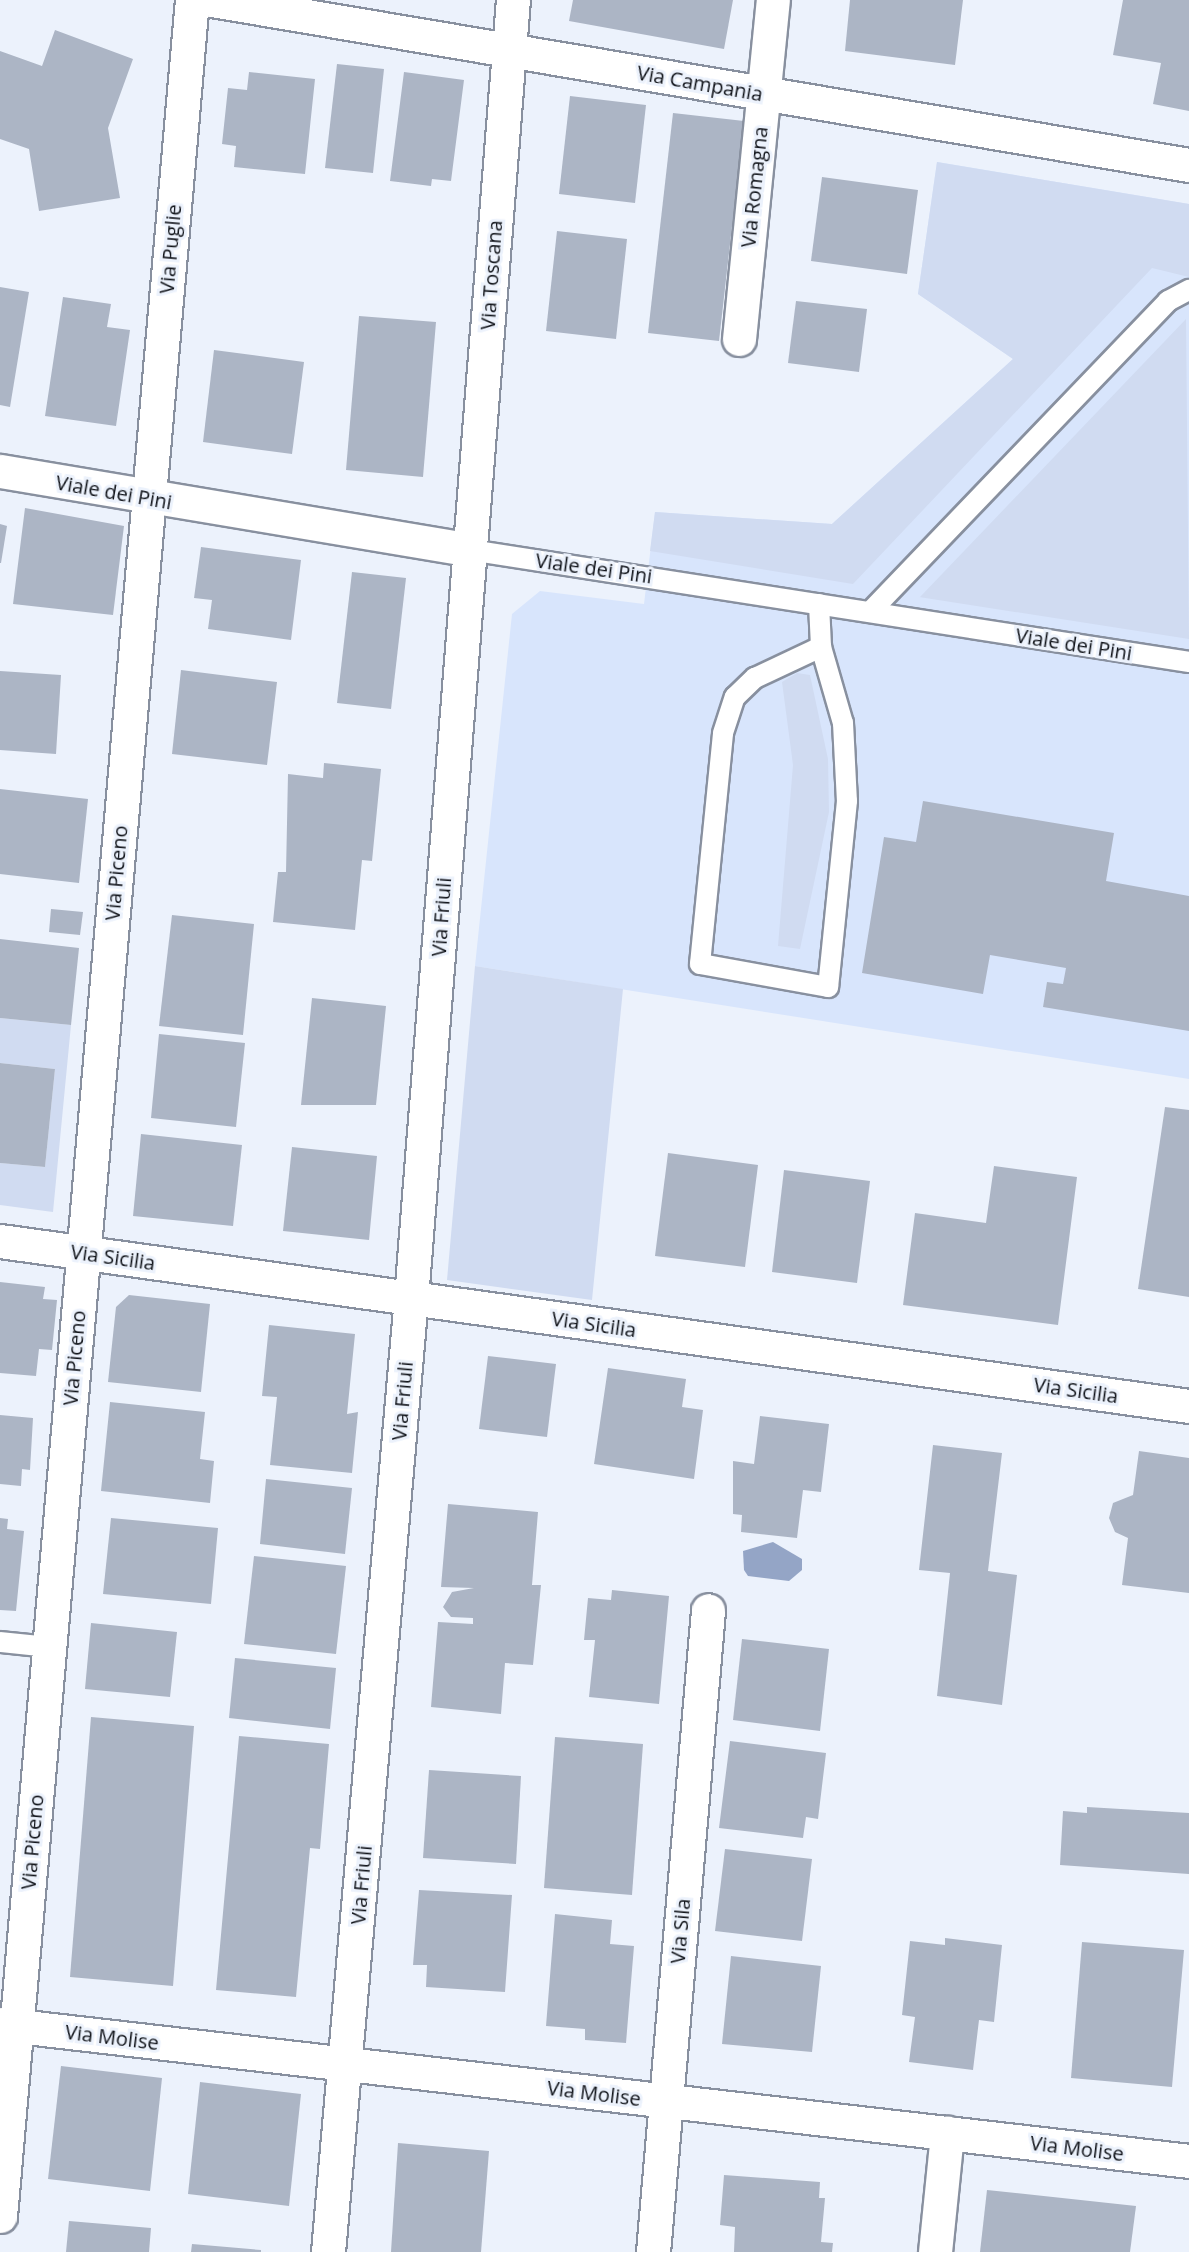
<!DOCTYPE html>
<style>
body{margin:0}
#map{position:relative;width:1189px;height:2252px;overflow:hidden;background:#ecf2fc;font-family:"Open Sans",sans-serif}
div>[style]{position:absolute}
.built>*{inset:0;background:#d8e5fc}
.green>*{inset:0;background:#d0dbf1}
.water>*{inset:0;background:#94a5c6}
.building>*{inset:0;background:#acb5c5}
.roads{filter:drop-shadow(2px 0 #88909f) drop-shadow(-2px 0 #88909f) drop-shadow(0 2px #88909f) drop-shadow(0 -2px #88909f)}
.service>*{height:20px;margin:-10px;padding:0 10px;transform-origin:10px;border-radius:10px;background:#fff}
.minor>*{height:33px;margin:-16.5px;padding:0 16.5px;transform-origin:16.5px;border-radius:16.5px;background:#fff}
span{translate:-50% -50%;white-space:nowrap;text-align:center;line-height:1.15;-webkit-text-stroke:6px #ecf2fc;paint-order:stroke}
.street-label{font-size:20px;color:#101319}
</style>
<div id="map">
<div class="built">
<i style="clip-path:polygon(937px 162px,1189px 204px,1189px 1079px,475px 966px,512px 614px,540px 591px,644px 604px,655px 512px,832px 524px,1013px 359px,918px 294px)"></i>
</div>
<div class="green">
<i style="clip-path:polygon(937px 162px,1189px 204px,1189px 277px,1152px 268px,853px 584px,650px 551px,655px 512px,832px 524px,1013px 359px,918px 294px)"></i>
<i style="clip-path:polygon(1186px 319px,1189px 639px,919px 597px,920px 597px)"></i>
<i style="clip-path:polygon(797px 673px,810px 675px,828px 759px,829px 812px,800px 949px,778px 946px,793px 765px,782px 682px)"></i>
<i style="clip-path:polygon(475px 966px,623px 989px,592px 1300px,447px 1280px)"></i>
<i style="clip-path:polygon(0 1018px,71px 1025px,53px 1212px,0 1205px,0 1163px,45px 1167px,55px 1069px,0 1063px)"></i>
</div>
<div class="water">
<i style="clip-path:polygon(773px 1542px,802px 1559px,802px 1570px,789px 1581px,748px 1576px,744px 1570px,743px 1551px)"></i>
</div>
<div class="building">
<i style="clip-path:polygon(573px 0,733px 0,724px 49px,569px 21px)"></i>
<i style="clip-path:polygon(850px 0,963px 0,955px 65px,845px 51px)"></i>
<i style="clip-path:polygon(1123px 0,1189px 0,1189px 111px,1153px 104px,1161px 63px,1113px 55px)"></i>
<i style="clip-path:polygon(55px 30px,133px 59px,108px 128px,120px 198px,39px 211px,29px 149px,0 139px,0 51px,42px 66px)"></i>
<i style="clip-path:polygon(337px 64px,384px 69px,373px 173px,325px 168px)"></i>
<i style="clip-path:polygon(249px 72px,315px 79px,305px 174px,234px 167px,236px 146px,222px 144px,228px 88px,247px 90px)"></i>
<i style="clip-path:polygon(404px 72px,464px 80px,451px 181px,432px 179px,431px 186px,390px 181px)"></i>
<i style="clip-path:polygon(570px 96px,646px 105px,635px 203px,559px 194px)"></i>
<i style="clip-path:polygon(673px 113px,744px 121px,719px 341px,648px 333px)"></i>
<i style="clip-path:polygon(822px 177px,918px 190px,907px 274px,811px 261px)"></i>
<i style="clip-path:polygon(557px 231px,627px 239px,616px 339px,546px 331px)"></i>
<i style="clip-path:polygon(0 287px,29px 292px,10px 407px,0 405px)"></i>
<i style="clip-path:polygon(63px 297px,111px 304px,107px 327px,130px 330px,116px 426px,45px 416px)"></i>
<i style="clip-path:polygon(796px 301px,867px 309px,859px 372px,788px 363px)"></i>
<i style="clip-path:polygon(359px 316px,436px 322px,423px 477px,346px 470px)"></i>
<i style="clip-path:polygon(214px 350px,304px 362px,292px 454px,203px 442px)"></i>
<i style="clip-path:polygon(25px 508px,124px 526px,113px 615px,13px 604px)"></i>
<i style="clip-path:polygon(0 524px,7px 526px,1px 563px,0 563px)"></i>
<i style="clip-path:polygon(201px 547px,301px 560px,291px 640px,208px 629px,212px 600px,194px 598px)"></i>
<i style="clip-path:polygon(352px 572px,406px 578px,391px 709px,337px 703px)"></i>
<i style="clip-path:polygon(181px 670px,277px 682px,267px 765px,172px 754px)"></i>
<i style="clip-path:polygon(0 671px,61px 675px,56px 754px,0 750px)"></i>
<i style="clip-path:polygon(324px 763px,381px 769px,372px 861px,362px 860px,355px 930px,273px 922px,278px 872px,286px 872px,288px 774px,323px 778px)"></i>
<i style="clip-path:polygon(0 789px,88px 799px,79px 883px,0 874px)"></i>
<i style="clip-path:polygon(923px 801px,1114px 833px,1106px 881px,1189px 896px,1189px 1031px,1043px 1007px,1047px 982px,1063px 984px,1066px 968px,990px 955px,983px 994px,862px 973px,884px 837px,916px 842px)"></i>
<i style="clip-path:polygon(51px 909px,83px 912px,80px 935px,49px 932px)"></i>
<i style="clip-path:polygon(172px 915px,254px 924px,243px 1035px,159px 1026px)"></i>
<i style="clip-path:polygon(0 939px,79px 948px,71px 1025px,0 1018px)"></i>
<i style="clip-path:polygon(312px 998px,386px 1006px,376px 1105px,301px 1105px)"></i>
<i style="clip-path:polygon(159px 1034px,245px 1043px,236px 1127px,151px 1118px)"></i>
<i style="clip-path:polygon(0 1063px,55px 1069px,45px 1167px,0 1163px)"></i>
<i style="clip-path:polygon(1165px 1107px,1189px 1110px,1189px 1297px,1138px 1289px)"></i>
<i style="clip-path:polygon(141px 1134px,242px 1145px,233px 1226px,133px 1216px)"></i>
<i style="clip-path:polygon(292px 1147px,377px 1156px,369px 1240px,283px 1231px)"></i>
<i style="clip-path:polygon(668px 1153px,758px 1165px,745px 1267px,655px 1256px)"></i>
<i style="clip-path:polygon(994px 1166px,1077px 1177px,1058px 1325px,903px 1305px,915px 1213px,986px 1223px)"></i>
<i style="clip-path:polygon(784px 1170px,870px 1181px,857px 1283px,772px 1272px)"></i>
<i style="clip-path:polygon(0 1282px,45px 1287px,43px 1299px,57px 1300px,52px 1350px,39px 1349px,36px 1376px,0 1373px)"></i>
<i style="clip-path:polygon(129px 1295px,210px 1304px,201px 1392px,108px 1382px,116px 1307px)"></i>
<i style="clip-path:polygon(269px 1325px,355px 1334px,347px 1414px,358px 1412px,352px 1473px,270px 1465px,277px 1397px,262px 1396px)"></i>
<i style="clip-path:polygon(488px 1356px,556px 1364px,547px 1437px,479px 1429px)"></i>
<i style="clip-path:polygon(608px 1368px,686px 1379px,682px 1407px,703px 1410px,694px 1479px,594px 1464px)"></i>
<i style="clip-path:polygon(110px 1402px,205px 1412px,200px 1459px,214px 1461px,210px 1503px,101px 1491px)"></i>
<i style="clip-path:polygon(0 1415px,33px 1418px,30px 1470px,22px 1469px,21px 1486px,0 1484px)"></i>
<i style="clip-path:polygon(760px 1416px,829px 1424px,821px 1492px,803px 1490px,797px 1538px,741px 1532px,742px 1515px,733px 1514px,733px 1461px,754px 1464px)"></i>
<i style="clip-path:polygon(933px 1445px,1002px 1453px,988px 1571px,1017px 1575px,1002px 1705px,937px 1696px,950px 1573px,919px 1570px)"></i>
<i style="clip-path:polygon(1139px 1451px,1189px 1458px,1189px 1593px,1122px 1585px,1128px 1538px,1115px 1532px,1109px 1518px,1113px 1503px,1133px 1495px)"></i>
<i style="clip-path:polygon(266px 1479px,352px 1488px,345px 1554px,260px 1544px)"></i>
<i style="clip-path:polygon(448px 1504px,538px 1512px,532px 1585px,541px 1585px,533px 1665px,505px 1663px,501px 1714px,431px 1707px,438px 1622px,473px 1624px,473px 1618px,451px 1617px,443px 1607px,452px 1592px,474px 1588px,441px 1587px)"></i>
<i style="clip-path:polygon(0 1518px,8px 1519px,7px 1529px,24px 1531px,16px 1611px,0 1610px)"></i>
<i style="clip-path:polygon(111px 1518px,218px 1528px,211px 1604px,103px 1594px)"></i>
<i style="clip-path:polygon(254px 1556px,346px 1566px,336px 1654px,244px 1644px)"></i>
<i style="clip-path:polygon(612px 1590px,669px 1596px,659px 1704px,589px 1697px,595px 1640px,584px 1640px,588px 1598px,611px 1600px)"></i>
<i style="clip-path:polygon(91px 1623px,177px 1632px,170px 1697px,85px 1689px)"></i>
<i style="clip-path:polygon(742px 1639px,829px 1649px,820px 1731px,733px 1720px)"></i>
<i style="clip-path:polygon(235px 1658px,336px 1668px,330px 1729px,229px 1718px)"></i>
<i style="clip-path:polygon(91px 1717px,194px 1726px,173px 1986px,70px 1977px)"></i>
<i style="clip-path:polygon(239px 1736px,329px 1744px,320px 1849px,310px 1848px,296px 1997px,216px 1990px)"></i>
<i style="clip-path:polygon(555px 1737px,643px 1744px,632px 1895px,544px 1888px)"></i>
<i style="clip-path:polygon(730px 1741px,826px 1753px,818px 1819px,806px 1817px,803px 1838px,719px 1828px)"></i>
<i style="clip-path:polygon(429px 1770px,521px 1776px,516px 1864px,423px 1858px)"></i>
<i style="clip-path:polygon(1087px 1807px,1189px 1813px,1189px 1874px,1060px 1865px,1063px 1811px,1087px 1813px)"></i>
<i style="clip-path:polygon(725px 1849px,812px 1859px,802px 1941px,715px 1931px)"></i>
<i style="clip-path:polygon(419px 1890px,512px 1895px,505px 1992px,426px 1987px,427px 1965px,413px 1965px)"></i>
<i style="clip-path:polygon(555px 1914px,612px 1920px,610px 1944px,634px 1946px,626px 2043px,585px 2040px,585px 2029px,546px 2026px)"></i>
<i style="clip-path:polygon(945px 1938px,1002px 1945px,994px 2022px,979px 2020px,973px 2070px,909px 2062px,915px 2017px,902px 2015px,910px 1941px,945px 1945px)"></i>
<i style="clip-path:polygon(1082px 1942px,1184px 1950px,1172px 2087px,1071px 2078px)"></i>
<i style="clip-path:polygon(731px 1956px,821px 1966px,812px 2052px,722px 2044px)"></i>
<i style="clip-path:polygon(61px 2066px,162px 2078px,150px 2191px,48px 2179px)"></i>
<i style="clip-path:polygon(200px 2082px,301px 2094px,289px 2206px,188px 2194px)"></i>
<i style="clip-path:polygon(398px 2143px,489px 2151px,481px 2252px,391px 2252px)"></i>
<i style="clip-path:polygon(724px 2175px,820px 2182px,819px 2198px,825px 2198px,821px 2242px,833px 2243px,832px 2252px,734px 2252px,735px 2227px,720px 2225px)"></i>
<i style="clip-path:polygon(987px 2190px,1136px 2206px,1130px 2252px,980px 2252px)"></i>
<i style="clip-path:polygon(69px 2221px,151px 2228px,149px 2252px,66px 2252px)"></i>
<i style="clip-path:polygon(192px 2244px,261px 2250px,261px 2252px,191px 2252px)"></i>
</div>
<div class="roads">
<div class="service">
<i style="left:470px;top:550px;width:728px;rotate:8.85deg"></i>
<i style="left:819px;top:604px;width:43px;rotate:87.3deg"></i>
<i style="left:821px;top:647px;width:79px;rotate:73.9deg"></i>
<i style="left:843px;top:723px;width:78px;rotate:87.1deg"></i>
<i style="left:847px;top:801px;width:187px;rotate:95.8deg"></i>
<i style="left:828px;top:987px;width:130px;rotate:-169.8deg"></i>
<i style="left:700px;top:964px;width:232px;rotate:-84.3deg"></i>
<i style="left:723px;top:733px;width:38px;rotate:-72deg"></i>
<i style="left:735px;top:697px;width:28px;rotate:-44deg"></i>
<i style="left:755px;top:678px;width:73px;rotate:-25.2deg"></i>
<i style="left:870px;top:612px;width:431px;rotate:-46.2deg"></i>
<i style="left:1168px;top:301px;width:24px;rotate:-28deg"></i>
<i style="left:0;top:1642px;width:49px;rotate:5.8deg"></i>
</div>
<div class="minor">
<i style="left:212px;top:0;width:991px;rotate:9.59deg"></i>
<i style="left:739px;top:339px;width:341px;rotate:-84.3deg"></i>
<i style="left:0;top:471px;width:477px;rotate:9.5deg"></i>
<i style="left:0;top:1241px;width:1200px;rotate:7.9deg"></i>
<i style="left:0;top:2024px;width:1197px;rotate:6.57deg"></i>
<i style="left:0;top:2216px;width:2224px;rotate:-85.05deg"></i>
<i style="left:328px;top:2252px;width:958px;rotate:-85.03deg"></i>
<i style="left:411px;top:1298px;width:1302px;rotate:-85.51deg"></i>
<i style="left:653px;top:2252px;width:644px;rotate:-85.1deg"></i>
<i style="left:935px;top:2252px;width:120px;rotate:-84.2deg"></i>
</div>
</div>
<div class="street-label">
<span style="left:700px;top:83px;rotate:10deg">Via Campania</span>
<span style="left:754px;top:187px;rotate:-84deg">Via Romagna</span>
<span style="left:170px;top:249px;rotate:-85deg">Via Puglie</span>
<span style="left:491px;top:275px;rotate:-86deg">Via Toscana</span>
<span style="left:114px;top:492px;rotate:10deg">Viale dei Pini</span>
<span style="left:594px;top:568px;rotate:8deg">Viale dei Pini</span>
<span style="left:1074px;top:644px;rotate:9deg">Viale dei Pini</span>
<span style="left:116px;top:873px;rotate:-85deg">Via Piceno</span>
<span style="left:441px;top:917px;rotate:-86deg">Via Friuli</span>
<span style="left:113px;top:1257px;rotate:8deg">Via Sicilia</span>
<span style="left:594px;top:1324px;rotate:8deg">Via Sicilia</span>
<span style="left:74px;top:1358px;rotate:-85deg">Via Piceno</span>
<span style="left:1076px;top:1390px;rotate:8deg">Via Sicilia</span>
<span style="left:402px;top:1401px;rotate:-85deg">Via Friuli</span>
<span style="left:32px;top:1842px;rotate:-85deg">Via Piceno</span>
<span style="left:361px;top:1885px;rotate:-85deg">Via Friuli</span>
<span style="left:680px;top:1931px;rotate:-85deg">Via Sila</span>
<span style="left:112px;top:2037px;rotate:7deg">Via Molise</span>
<span style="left:594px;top:2093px;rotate:7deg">Via Molise</span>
<span style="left:1077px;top:2148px;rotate:7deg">Via Molise</span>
</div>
</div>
